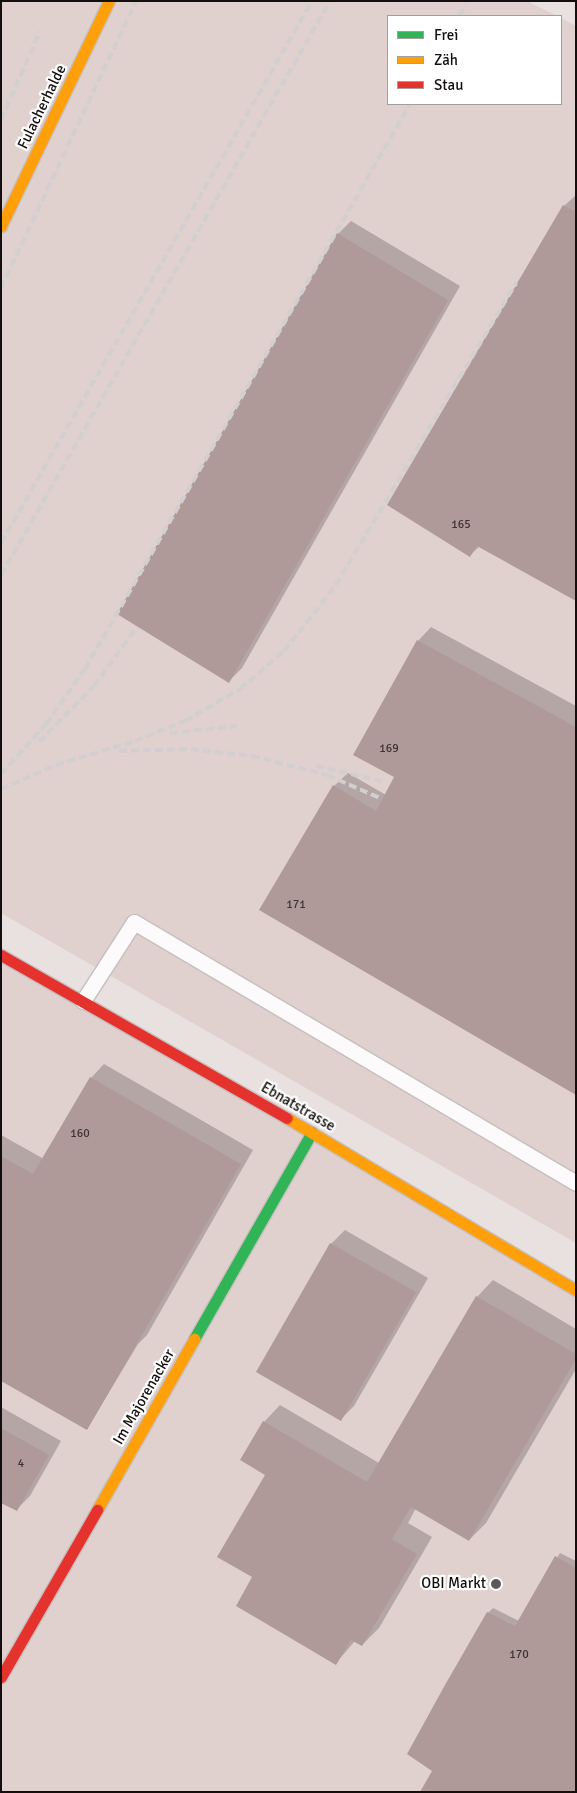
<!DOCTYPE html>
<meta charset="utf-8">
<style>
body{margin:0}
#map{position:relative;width:577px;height:1793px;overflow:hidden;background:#e9e0e0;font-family:Signika,sans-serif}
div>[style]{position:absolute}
.built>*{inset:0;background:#e0d0ce}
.shadow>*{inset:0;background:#0003}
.building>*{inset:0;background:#b09a99}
.roads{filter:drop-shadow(1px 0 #c5bfbf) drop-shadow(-1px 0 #c5bfbf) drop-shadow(0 1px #c5bfbf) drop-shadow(0 -1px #c5bfbf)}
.lane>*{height:15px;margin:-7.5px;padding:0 7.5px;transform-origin:7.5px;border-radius:7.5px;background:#fcfafa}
.fast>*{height:11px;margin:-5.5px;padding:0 5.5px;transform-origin:5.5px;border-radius:5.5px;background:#30b455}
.slow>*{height:11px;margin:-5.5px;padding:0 5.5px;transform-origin:5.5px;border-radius:5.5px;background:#ff9f0a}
.jam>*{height:11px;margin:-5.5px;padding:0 5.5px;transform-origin:5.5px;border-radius:5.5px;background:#e5322d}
.rail>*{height:4px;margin-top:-2px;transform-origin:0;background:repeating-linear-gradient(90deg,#d2cfcf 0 8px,transparent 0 12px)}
.dots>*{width:14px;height:14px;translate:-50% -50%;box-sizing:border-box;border:2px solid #fff;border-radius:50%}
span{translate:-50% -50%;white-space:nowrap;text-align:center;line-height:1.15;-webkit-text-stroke:4.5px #fff;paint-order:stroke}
.number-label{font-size:12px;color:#3b3232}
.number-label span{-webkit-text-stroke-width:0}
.street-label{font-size:15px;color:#140f0f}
.poi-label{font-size:15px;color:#140f0f}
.right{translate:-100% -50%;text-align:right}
.frame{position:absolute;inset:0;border:2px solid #140f0f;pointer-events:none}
.legend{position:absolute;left:387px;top:15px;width:175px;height:90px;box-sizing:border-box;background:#fff;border:1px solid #a19f9f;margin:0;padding:6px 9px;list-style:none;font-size:15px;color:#140f0f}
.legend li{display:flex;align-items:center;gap:10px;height:25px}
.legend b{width:25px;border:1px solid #a19f9f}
</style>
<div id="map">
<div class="built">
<i style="clip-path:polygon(1px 1px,527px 1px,557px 16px,388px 16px,388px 104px,561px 104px,561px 18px,576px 26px,576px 1243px,1px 913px)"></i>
<i style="clip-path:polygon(1px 954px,576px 1284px,576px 1792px,1px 1792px)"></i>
</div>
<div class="shadow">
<i style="clip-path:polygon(576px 195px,576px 600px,480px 546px,470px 555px,564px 206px)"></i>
<i style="clip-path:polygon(351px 221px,460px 286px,242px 668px,229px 681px,338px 234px)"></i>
<i style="clip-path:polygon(431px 627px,576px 706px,576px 1093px,334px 786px,348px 773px,386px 795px,395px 777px,355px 754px,418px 641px)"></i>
<i style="clip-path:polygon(104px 1064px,253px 1150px,147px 1335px,138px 1344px,87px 1429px,1px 1379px,1px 1135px,44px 1159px,91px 1078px)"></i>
<i style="clip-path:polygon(345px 1230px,428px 1278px,354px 1406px,341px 1419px,258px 1372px,331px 1244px)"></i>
<i style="clip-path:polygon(493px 1280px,576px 1329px,576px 1369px,486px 1523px,469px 1540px,416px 1508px,408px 1523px,432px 1537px,379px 1628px,362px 1645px,355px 1641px,336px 1663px,254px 1577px,266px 1474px,241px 1460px,264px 1422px,280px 1405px,379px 1463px,477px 1297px)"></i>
<i style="clip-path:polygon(1px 1407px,61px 1441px,30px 1496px,16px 1510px,1px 1501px)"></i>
<i style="clip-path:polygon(560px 1553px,576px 1561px,576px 1792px,434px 1771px,408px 1754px,488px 1613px,493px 1608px,519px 1621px)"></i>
</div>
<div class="building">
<i style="clip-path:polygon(563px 205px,576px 212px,576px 601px,477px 546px,470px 557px,387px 505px)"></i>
<i style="clip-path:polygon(337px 233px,448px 300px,229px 683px,117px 614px)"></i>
<i style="clip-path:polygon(417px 640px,576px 727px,576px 1095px,259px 910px,333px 785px,376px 811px,394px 777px,353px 755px)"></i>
<i style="clip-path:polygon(90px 1077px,241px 1164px,87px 1430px,1px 1381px,1px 1156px,33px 1174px)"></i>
<i style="clip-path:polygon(330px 1243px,416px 1292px,341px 1421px,256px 1372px)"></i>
<i style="clip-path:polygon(476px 1296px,576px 1354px,576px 1359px,469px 1541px,411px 1507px,392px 1539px,417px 1554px,362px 1646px,351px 1640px,336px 1665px,236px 1606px,252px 1577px,217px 1557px,265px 1475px,240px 1460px,263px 1421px,367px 1482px)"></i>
<i style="clip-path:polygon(1px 1428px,49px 1455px,17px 1511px,1px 1503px)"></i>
<i style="clip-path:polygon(555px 1556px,576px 1568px,576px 1792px,420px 1792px,432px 1771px,407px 1754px,445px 1685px,487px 1612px,515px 1626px)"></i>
</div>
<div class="roads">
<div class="lane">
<i style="left:83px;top:1001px;width:94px;rotate:-57.2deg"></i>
<i style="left:134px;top:922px;width:513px;rotate:30.56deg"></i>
</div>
<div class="fast">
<i style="left:194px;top:1339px;width:238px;rotate:-60.3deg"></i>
</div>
<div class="slow">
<i style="left:1px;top:226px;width:250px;rotate:-64.4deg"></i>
<i style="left:287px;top:1118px;width:336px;rotate:30.8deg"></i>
<i style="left:97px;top:1510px;width:197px;rotate:-60.4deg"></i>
</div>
<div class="jam">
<i style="left:1px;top:955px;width:329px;rotate:29.7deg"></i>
<i style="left:1px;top:1677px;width:193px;rotate:-60.1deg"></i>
</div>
</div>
<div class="rail">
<i style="left:459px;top:16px;width:13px;rotate:-58deg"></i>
<i style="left:1px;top:120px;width:97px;rotate:-66.3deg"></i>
<i style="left:1px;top:288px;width:317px;rotate:-64.8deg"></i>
<i style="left:1px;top:543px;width:625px;rotate:-60.15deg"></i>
<i style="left:1px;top:575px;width:662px;rotate:-60.18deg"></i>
<i style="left:170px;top:733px;width:67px;rotate:-6deg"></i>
<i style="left:39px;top:742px;width:78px;rotate:-45.5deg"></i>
<i style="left:94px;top:686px;width:73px;rotate:-53.9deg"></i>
<i style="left:119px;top:751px;width:72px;rotate:-1.6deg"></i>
<i style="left:191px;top:749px;width:61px;rotate:6.5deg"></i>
<i style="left:252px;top:756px;width:77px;rotate:14.2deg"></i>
<i style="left:327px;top:775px;width:58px;rotate:23.5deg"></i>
<i style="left:316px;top:766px;width:72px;rotate:12.9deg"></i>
<i style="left:1px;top:774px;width:67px;rotate:-48deg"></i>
<i style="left:46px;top:724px;width:67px;rotate:-54.7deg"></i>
<i style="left:85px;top:669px;width:652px;rotate:-60.09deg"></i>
<i style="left:1px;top:789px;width:60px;rotate:-23.6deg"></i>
<i style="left:56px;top:765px;width:83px;rotate:-16.9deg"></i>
<i style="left:135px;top:741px;width:54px;rotate:-21.8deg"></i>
<i style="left:185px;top:721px;width:64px;rotate:-30.2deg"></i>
<i style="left:240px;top:689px;width:58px;rotate:-40.8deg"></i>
<i style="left:284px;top:651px;width:84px;rotate:-51.8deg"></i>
<i style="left:336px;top:585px;width:352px;rotate:-59.2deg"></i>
</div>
<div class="dots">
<i style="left:496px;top:1584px;background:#5f5858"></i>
</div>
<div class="number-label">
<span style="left:461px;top:525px">165</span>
<span style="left:389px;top:749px">169</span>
<span style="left:296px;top:905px">171</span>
<span style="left:80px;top:1134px">160</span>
<span style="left:21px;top:1464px">4</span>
<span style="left:519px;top:1655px">170</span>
</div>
<div class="street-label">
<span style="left:42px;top:107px;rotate:-64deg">Fulacherhalde</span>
<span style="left:298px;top:1107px;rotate:30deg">Ebnatstrasse</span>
<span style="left:144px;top:1397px;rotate:-60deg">Im Majorenacker</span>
</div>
<div class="poi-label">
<span class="right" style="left:486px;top:1584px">OBI Markt</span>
</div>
<div class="frame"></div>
<ul class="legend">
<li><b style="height:6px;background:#30b455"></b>Frei</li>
<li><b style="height:6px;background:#ff9f0a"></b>Zäh</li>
<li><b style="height:6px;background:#e5322d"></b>Stau</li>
</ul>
</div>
